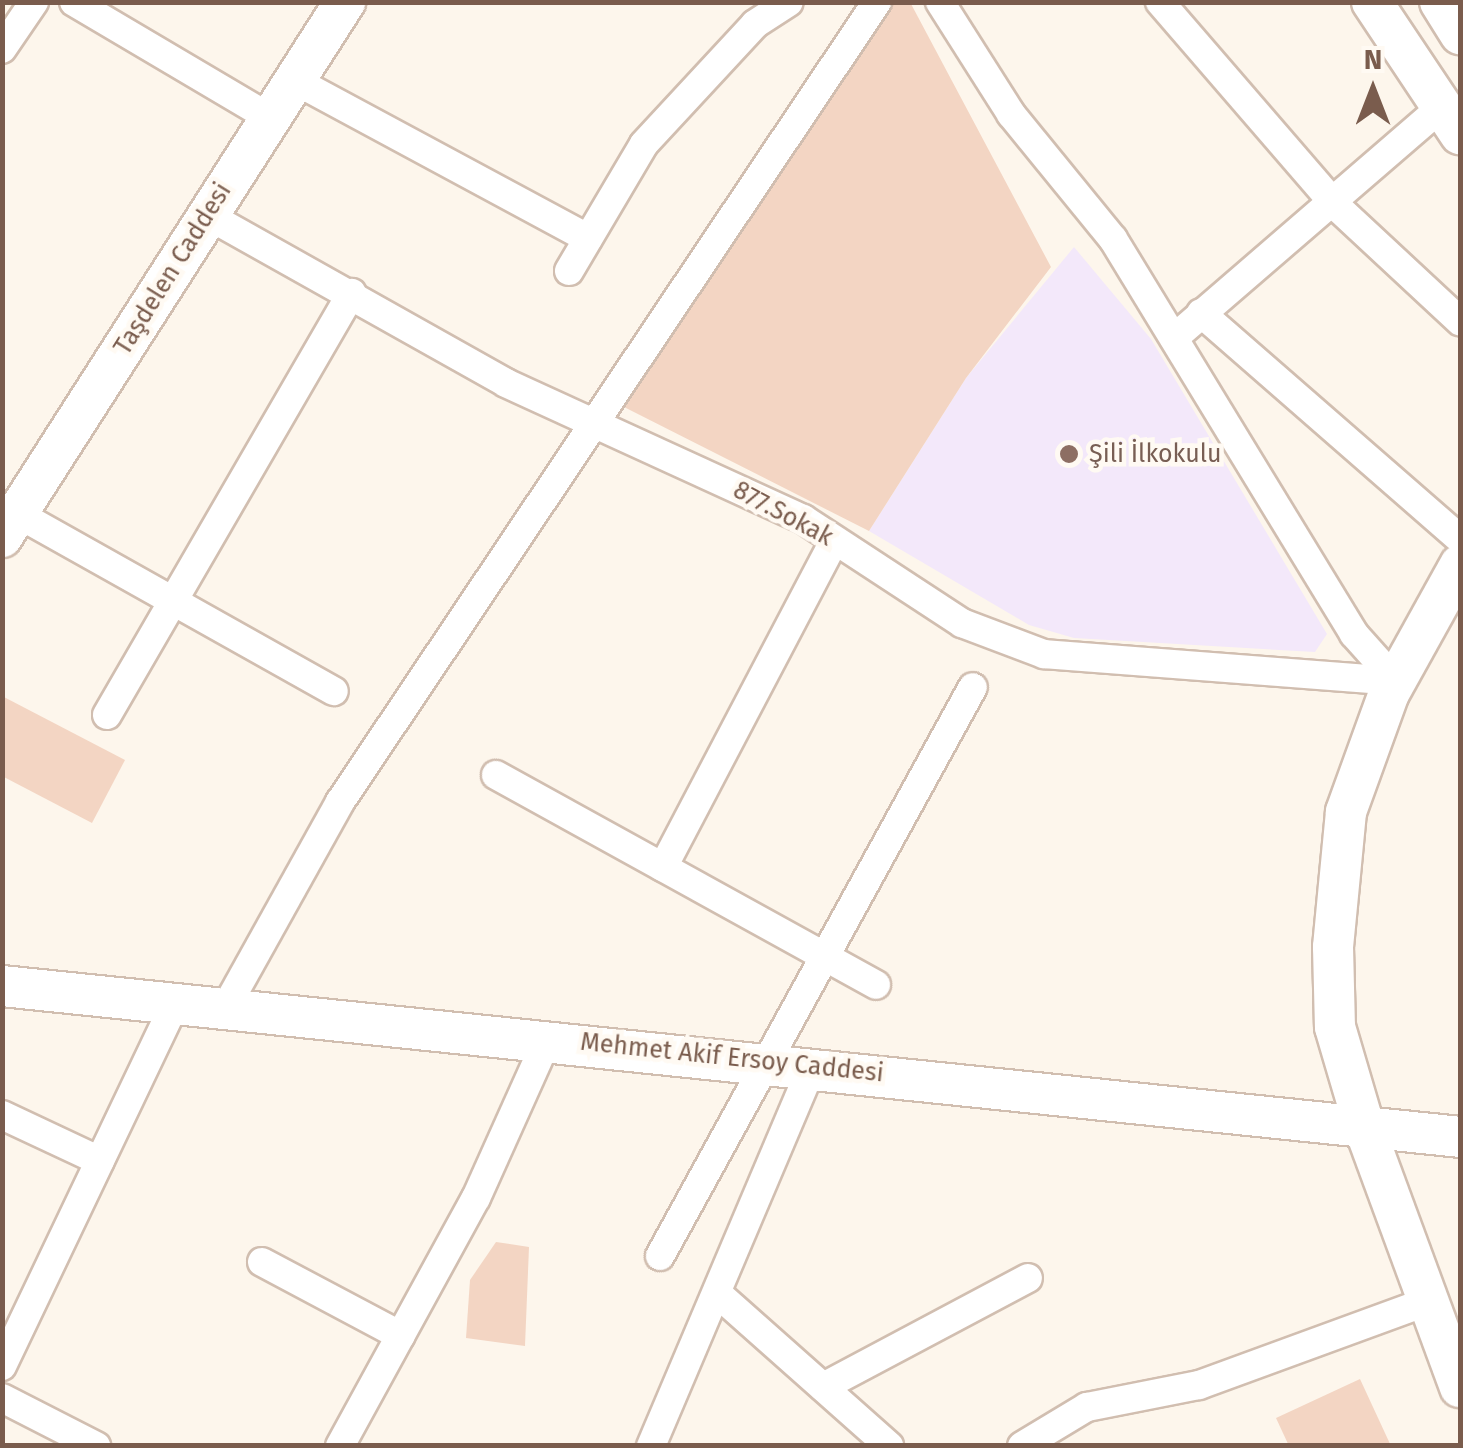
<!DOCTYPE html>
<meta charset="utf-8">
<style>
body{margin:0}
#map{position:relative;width:1463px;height:1448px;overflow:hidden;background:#fdf6ec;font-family:"Fira Sans",sans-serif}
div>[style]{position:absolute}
.education>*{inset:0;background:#f3e8fa}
.building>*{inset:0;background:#f3d5c3}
.roads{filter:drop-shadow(2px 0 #d1beb0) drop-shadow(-2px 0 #d1beb0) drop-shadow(0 2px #d1beb0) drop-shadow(0 -2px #d1beb0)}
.street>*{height:28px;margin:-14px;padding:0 14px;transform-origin:14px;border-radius:14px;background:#fff}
.secondary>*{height:40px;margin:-20px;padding:0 20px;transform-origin:20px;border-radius:20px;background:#fff}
.dots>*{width:28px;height:28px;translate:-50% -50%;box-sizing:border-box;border:5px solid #fffaf3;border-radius:50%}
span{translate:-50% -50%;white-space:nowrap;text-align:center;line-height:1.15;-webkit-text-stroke:9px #fffaf3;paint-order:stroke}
.street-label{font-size:25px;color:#7a5c4d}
.education-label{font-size:25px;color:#785e54}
.left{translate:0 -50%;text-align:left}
.frame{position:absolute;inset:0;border:5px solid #7a5c4d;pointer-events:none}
.north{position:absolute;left:1323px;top:40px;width:100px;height:100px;-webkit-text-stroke:8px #fffaf3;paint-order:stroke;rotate:0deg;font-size:28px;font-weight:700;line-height:40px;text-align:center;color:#7a5c4d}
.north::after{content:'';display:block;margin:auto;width:35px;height:45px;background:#7a5c4d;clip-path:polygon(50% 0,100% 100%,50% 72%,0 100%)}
</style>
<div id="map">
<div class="education">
<i style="clip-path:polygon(1074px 247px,1151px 339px,1327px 634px,1315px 652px,1074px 638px,1029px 625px,869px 531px,966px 378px)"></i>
</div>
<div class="building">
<i style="clip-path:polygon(892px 2px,910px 2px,1051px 267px,966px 378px,869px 531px,624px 407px)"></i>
<i style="clip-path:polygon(2px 696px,125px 760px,92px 823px,2px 776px)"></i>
<i style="clip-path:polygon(496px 1242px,529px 1247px,525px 1346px,466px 1338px,470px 1280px)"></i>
<i style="clip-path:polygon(1360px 1379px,1391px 1446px,1289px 1446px,1276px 1418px)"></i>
</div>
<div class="roads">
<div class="street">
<i style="left:74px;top:2px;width:228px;rotate:30.6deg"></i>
<i style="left:940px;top:2px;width:133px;rotate:57.6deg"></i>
<i style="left:1011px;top:114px;width:161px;rotate:50.8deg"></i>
<i style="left:1113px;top:239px;width:463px;rotate:58.6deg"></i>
<i style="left:1354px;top:634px;width:63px;rotate:48.2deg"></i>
<i style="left:1160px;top:2px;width:268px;rotate:49.2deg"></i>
<i style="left:1335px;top:205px;width:171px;rotate:42.9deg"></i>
<i style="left:2px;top:49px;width:57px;rotate:-55.8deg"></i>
<i style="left:294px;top:80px;width:334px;rotate:28.3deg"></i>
<i style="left:207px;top:215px;width:343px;rotate:29.3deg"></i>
<i style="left:506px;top:383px;width:327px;rotate:24.6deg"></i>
<i style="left:803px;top:519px;width:190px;rotate:33.2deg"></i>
<i style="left:962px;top:623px;width:88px;rotate:20.7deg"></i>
<i style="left:1044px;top:654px;width:353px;rotate:4.4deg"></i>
<i style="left:569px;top:271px;width:147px;rotate:-59.4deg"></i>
<i style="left:644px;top:144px;width:163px;rotate:-47.2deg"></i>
<i style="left:755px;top:24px;width:40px;rotate:-32.9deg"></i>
<i style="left:1201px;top:313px;width:344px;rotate:41.1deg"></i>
<i style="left:1174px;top:338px;width:354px;rotate:-40.8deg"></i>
<i style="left:18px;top:514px;width:362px;rotate:29.3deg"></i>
<i style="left:107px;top:715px;width:488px;rotate:-59.9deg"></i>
<i style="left:496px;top:775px;width:434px;rotate:28.9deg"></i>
<i style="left:663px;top:867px;width:368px;rotate:-62.3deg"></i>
<i style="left:226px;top:1007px;width:235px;rotate:-60.9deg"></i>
<i style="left:340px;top:802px;width:964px;rotate:-56.13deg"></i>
<i style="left:2px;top:1115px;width:108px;rotate:25.1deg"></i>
<i style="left:660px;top:1256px;width:649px;rotate:-61.19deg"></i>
<i style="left:262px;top:1262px;width:157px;rotate:28deg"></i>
<i style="left:718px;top:1294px;width:229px;rotate:41.6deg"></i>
<i style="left:2px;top:1366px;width:402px;rotate:-64.5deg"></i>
<i style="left:823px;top:1387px;width:232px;rotate:-28deg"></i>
<i style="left:2px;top:1398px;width:106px;rotate:27.1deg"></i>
<i style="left:340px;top:1446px;width:283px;rotate:-61.3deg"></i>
<i style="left:476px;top:1198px;width:175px;rotate:-65.8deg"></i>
<i style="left:651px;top:1446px;width:413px;rotate:-67deg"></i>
<i style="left:1022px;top:1446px;width:76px;rotate:-31deg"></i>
<i style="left:1087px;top:1407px;width:114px;rotate:-11.1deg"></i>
<i style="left:1199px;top:1385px;width:247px;rotate:-20.1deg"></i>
</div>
<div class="secondary">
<i style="left:1372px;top:2px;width:159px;rotate:56.3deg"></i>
<i style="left:1440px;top:2px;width:38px;rotate:58deg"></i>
<i style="left:2px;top:537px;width:636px;rotate:-57.34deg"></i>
<i style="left:1460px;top:565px;width:146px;rotate:119deg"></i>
<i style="left:1389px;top:693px;width:127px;rotate:109.9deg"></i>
<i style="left:1346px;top:812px;width:136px;rotate:95.5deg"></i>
<i style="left:1333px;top:947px;width:80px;rotate:88.6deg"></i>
<i style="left:1335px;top:1027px;width:106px;rotate:73.6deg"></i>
<i style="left:1365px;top:1129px;width:275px;rotate:69.8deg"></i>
<i style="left:2px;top:986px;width:1466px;rotate:5.91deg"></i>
</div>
</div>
<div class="dots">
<i style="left:1069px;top:454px;background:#8d6e63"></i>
</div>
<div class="street-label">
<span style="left:173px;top:269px;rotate:-58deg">Taşdelen Caddesi</span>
<span style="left:783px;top:514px;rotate:28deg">877.Sokak</span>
<span style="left:732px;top:1058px;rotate:6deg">Mehmet Akif Ersoy Caddesi</span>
</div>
<div class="education-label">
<span class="left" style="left:1089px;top:454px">Şili İlkokulu</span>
</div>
<div class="frame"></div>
<div class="north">N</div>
</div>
